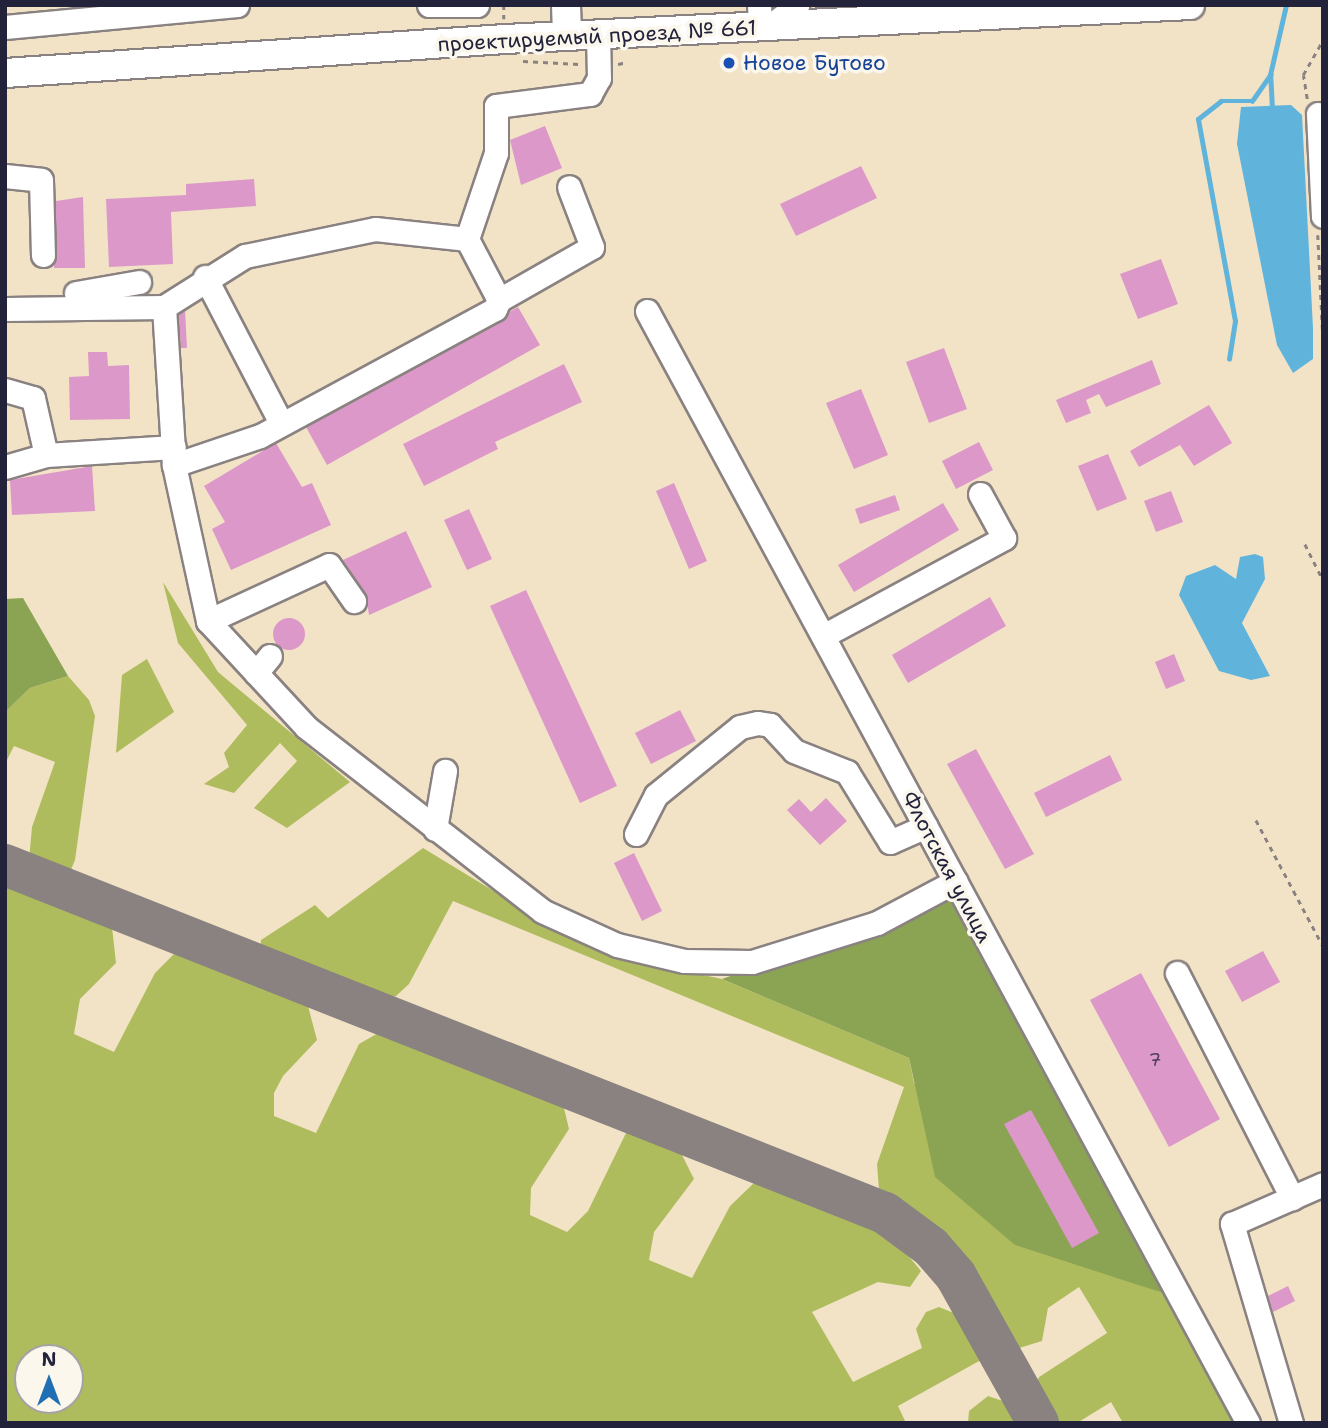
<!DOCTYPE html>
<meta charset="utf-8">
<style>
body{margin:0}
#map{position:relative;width:1328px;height:1428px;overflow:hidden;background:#f2e3c7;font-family:"Shantell Sans",sans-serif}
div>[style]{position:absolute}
.green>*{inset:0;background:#afbc5d}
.forest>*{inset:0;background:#8ba454}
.water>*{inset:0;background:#60b4dc}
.stream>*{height:4.5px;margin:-2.25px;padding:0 2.25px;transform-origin:2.25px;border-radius:2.25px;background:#60b4dc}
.taxiway>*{height:42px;margin:-21px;padding:0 21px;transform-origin:21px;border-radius:21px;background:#8a8281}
.building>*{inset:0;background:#dc98c9}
.round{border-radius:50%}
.path>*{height:2.5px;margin-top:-1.25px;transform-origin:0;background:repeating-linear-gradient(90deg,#8a8281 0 5px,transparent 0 10px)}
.roads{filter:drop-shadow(2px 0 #8a8281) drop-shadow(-2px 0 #8a8281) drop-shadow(0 2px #8a8281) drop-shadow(0 -2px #8a8281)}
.minor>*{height:23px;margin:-11.5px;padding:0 11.5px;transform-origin:11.5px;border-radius:11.5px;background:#fff}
.major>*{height:28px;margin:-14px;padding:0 14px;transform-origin:14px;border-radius:14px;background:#fff}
.dots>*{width:19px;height:19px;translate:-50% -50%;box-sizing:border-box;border:4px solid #fbf7ec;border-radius:50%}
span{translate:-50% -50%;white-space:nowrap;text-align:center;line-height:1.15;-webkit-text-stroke:7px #fbf7ec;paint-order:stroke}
.number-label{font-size:18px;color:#50405e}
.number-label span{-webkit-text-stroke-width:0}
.street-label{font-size:21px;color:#22223b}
.transit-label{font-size:21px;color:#164399}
.left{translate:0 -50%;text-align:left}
.frame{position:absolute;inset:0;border:7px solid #22223b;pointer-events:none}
.north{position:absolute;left:14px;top:1344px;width:70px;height:70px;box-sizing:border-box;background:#fbf7ec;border:2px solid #a4a2a5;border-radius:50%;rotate:0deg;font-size:19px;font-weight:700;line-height:28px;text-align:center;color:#22223b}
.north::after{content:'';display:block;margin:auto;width:24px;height:32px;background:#1f6fb2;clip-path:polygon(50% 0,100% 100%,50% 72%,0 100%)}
</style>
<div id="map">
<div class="green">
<i style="clip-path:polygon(163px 582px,218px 672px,350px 782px,287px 828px,254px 808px,297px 761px,280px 743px,234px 793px,204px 784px,229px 767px,224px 753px,247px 725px,178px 643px)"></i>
<i style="clip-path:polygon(147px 659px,174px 712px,116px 753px,122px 675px)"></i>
<i style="clip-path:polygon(68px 676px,89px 700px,95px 716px,75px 860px,70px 872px,58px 873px,29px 860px,32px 827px,55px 762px,14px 746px,5px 764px,5px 712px,30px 688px)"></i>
<i style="clip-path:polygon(423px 848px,541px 920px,670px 968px,722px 979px,909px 1058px,914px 1083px,1112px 1275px,1163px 1293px,1238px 1423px,1123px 1423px,1111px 1402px,1077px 1423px,1052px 1423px,1033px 1391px,1039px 1377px,1107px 1333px,1079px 1287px,1048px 1308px,1042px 1341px,1013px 1350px,958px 1260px,879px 1190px,877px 1164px,904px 1087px,453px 901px,409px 984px,396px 996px,381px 1000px,260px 953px,261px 940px,315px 905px,328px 918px)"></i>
<i style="clip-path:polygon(evenodd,5px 885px,112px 927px,116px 963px,80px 999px,74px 1034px,114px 1052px,155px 973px,175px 953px,308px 1006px,317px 1040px,283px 1076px,274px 1093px,274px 1116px,316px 1133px,359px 1044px,380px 1032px,563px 1104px,569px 1129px,531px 1188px,530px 1215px,567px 1232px,588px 1211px,627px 1131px,681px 1153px,694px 1179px,654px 1232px,649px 1260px,692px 1278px,730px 1206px,755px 1182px,866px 1226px,897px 1242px,921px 1271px,910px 1287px,878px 1282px,812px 1312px,853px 1382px,922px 1348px,916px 1329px,926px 1312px,939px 1307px,961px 1316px,981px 1360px,898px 1406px,906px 1423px,5px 1423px,5px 885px,70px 1358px,70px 1400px,28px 1400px,28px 1358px,70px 1358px)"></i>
<i style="clip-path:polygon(988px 1396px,1006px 1402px,1017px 1423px,968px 1423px,969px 1411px)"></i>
</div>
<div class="forest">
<i style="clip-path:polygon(23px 598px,68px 676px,30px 688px,5px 712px,5px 599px)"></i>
<i style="clip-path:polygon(953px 897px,1163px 1293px,1015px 1245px,935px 1177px,909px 1058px,722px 979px)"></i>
</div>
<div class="water">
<i style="clip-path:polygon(1291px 105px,1302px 115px,1313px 328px,1313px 359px,1293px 373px,1277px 345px,1237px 144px,1241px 107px)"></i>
<i style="clip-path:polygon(1255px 554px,1263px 557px,1265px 579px,1242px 623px,1270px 676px,1251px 680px,1219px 671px,1179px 595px,1186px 576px,1215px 565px,1236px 579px,1240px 557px)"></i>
</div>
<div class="stream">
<i style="left:1272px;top:109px;width:34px;rotate:-93deg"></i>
<i style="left:1270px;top:75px;width:72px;rotate:-77.1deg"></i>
<i style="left:1229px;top:359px;width:38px;rotate:-81deg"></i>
<i style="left:1235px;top:321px;width:205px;rotate:-100.4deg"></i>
<i style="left:1198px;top:119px;width:29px;rotate:-38deg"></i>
<i style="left:1221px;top:101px;width:31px"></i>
<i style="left:1252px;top:101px;width:32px;rotate:-55deg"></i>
</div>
<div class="taxiway">
<i style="left:5px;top:865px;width:946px;rotate:21.58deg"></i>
<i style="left:885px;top:1213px;width:57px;rotate:36.5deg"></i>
<i style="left:931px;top:1247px;width:38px;rotate:49deg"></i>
<i style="left:956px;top:1276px;width:168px;rotate:60.8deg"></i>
</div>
<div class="building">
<i style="clip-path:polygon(545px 126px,562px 168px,521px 185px,510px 140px)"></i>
<i style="clip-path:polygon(861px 166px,877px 198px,796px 236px,780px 204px)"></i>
<i style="clip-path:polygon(254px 179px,256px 206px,171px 212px,173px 264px,109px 267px,106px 199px,186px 195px,186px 184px)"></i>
<i style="clip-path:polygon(83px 197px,85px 268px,54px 268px,56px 201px)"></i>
<i style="clip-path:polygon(1161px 259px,1178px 304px,1138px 319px,1120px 274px)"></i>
<i style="clip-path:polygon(518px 307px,540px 345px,327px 465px,306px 427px)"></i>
<i style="clip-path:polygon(185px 310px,187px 348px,181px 348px,178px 314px)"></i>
<i style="clip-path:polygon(944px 348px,967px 409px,929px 423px,906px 362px)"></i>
<i style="clip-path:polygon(88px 352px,107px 352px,108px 366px,129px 365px,130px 419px,70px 420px,69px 377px,89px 376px)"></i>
<i style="clip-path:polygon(1152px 360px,1161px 384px,1106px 407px,1099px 394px,1086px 400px,1091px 413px,1066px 423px,1056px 400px)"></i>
<i style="clip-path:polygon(564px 364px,582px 402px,495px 442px,498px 449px,424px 486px,403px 444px)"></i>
<i style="clip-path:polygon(861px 389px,888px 455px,854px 469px,826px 403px)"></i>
<i style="clip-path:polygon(1209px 405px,1232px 443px,1194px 466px,1180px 445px,1139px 467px,1130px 451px)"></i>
<i style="clip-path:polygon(979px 442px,993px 470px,956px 489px,942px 461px)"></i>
<i style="clip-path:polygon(276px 443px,302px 487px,312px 483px,331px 525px,231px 570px,212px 529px,225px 522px,204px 486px)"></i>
<i style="clip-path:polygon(1108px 454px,1127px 499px,1097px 511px,1078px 466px)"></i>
<i style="clip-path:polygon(92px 466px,95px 511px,12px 515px,10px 480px)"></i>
<i style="clip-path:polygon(674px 483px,707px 561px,689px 569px,656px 491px)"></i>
<i style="clip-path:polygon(1171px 491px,1183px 522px,1156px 532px,1144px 501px)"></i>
<i style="clip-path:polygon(895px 495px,900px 510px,860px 524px,855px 509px)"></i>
<i style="clip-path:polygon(943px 503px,959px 530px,854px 592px,838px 565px)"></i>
<i style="clip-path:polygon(469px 509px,492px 559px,467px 570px,444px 520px)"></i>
<i style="clip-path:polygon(406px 531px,432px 587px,369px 615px,366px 594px,343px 560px)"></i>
<i style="clip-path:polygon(526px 590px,617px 786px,580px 803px,490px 606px)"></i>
<i style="clip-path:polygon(990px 597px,1006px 626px,908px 683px,892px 655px)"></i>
<i class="round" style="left:273px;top:618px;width:32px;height:32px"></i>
<i style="clip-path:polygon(1174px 654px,1185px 681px,1166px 689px,1155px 662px)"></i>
<i style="clip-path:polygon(680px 710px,696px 741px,651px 764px,635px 733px)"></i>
<i style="clip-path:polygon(976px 749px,1034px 854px,1005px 869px,947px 764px)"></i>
<i style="clip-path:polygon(1110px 755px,1122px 780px,1046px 817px,1034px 793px)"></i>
<i style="clip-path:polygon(826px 798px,847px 821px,820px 845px,787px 810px,799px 799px,811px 812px)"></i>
<i style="clip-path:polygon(634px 853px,662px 911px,642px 921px,614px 863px)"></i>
<i style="clip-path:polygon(1263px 951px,1280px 982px,1242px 1002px,1225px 971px)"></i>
<i style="clip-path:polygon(1141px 973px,1220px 1119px,1169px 1147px,1090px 1000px)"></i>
<i style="clip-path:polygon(1031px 1110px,1099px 1233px,1072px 1248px,1004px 1124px)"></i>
<i style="clip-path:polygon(1288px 1286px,1295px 1301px,1273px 1312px,1268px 1296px)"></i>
</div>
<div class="path">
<i style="left:504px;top:5px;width:14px;rotate:90deg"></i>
<i style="left:523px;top:61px;width:56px;rotate:3.1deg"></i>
<i style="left:618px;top:64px;width:10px;rotate:-11deg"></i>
<i style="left:1307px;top:99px;width:24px;rotate:-99deg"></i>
<i style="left:1303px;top:75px;width:40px;rotate:-60.3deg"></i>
<i style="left:1318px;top:235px;width:101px;rotate:87.2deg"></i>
<i style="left:1305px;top:544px;width:40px;rotate:63.4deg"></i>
<i style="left:1256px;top:820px;width:143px;rotate:62deg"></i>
</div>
<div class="roads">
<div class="minor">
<i style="left:429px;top:5px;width:48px"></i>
<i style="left:759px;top:5px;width:22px;rotate:87deg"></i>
<i style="left:5px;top:27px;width:233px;rotate:-5.4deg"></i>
<i style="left:769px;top:27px;width:36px;rotate:-38deg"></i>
<i style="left:1318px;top:114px;width:102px;rotate:87.2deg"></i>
<i style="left:5px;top:176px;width:36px;rotate:6deg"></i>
<i style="left:41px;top:180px;width:75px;rotate:88.5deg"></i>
<i style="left:467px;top:239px;width:91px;rotate:-71.4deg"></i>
<i style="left:496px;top:153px;width:47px;rotate:-90deg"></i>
<i style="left:496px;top:106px;width:95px;rotate:-7.3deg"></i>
<i style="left:590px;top:94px;width:18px;rotate:-61deg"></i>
<i style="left:599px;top:78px;width:43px;rotate:-91.3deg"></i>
<i style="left:205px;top:277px;width:162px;rotate:62.5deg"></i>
<i style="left:76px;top:293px;width:64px;rotate:-9.9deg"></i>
<i style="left:499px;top:300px;width:107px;rotate:-29.7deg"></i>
<i style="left:592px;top:247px;width:64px;rotate:-111deg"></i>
<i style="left:164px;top:307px;width:158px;rotate:86.4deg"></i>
<i style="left:174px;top:465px;width:160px;rotate:77.7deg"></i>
<i style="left:208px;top:621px;width:144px;rotate:47.2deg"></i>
<i style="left:306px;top:727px;width:299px;rotate:37.9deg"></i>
<i style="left:542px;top:911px;width:82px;rotate:24.4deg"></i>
<i style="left:617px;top:945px;width:69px;rotate:13.4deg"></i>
<i style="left:684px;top:961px;width:68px;rotate:0.8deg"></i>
<i style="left:752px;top:962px;width:131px;rotate:-17.3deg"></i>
<i style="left:877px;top:923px;width:89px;rotate:-28deg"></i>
<i style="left:5px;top:309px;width:159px;rotate:-0.7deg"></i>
<i style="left:164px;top:307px;width:96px;rotate:-32.2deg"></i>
<i style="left:245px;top:256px;width:133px;rotate:-11.7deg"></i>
<i style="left:375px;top:229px;width:93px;rotate:6.2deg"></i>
<i style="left:467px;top:239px;width:69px;rotate:62.3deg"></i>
<i style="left:499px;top:300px;width:10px;rotate:114deg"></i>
<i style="left:495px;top:309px;width:267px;rotate:151.6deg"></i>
<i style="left:260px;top:436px;width:91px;rotate:161.4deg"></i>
<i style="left:647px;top:311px;width:1264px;rotate:61.61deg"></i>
<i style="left:5px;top:390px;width:29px;rotate:16deg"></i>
<i style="left:33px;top:398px;width:58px;rotate:77.2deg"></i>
<i style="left:5px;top:467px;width:43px;rotate:-16.3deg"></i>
<i style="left:46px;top:455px;width:128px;rotate:-3.6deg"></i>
<i style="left:208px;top:621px;width:133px;rotate:-24.8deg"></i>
<i style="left:329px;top:565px;width:44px;rotate:55.2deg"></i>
<i style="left:823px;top:636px;width:206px;rotate:-28.4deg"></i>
<i style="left:1004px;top:538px;width:50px;rotate:-118.6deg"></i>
<i style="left:256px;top:673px;width:22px;rotate:-51deg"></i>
<i style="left:435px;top:829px;width:59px;rotate:-80.2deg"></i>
<i style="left:636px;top:834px;width:44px;rotate:-62.9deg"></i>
<i style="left:656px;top:795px;width:108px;rotate:-39deg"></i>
<i style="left:740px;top:727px;width:18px;rotate:-13deg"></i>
<i style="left:758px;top:723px;width:12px;rotate:9deg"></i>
<i style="left:770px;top:725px;width:35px;rotate:47deg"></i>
<i style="left:794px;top:751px;width:57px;rotate:21.6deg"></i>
<i style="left:847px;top:772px;width:82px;rotate:58.4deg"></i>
<i style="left:890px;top:842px;width:39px;rotate:-24deg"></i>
<i style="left:1177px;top:973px;width:253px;rotate:62.9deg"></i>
<i style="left:1291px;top:1423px;width:208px;rotate:-106.5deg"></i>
<i style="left:1232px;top:1224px;width:99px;rotate:-23.7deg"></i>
</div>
<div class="major">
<i style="left:566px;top:5px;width:31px;rotate:88deg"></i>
<i style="left:5px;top:73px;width:501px;rotate:-3.89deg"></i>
<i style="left:505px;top:39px;width:686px;rotate:-2.84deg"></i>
</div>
</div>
<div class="dots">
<i style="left:729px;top:63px;background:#1a4fb4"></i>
</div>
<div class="number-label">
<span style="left:1155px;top:1060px">7</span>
</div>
<div class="street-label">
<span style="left:597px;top:36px;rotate:-3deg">проектируемый проезд № 661</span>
<span style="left:947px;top:867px;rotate:62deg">Флотская улица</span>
</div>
<div class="transit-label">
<span class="left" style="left:743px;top:63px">Новое Бутово</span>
</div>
<div class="frame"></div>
<div class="north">N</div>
</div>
